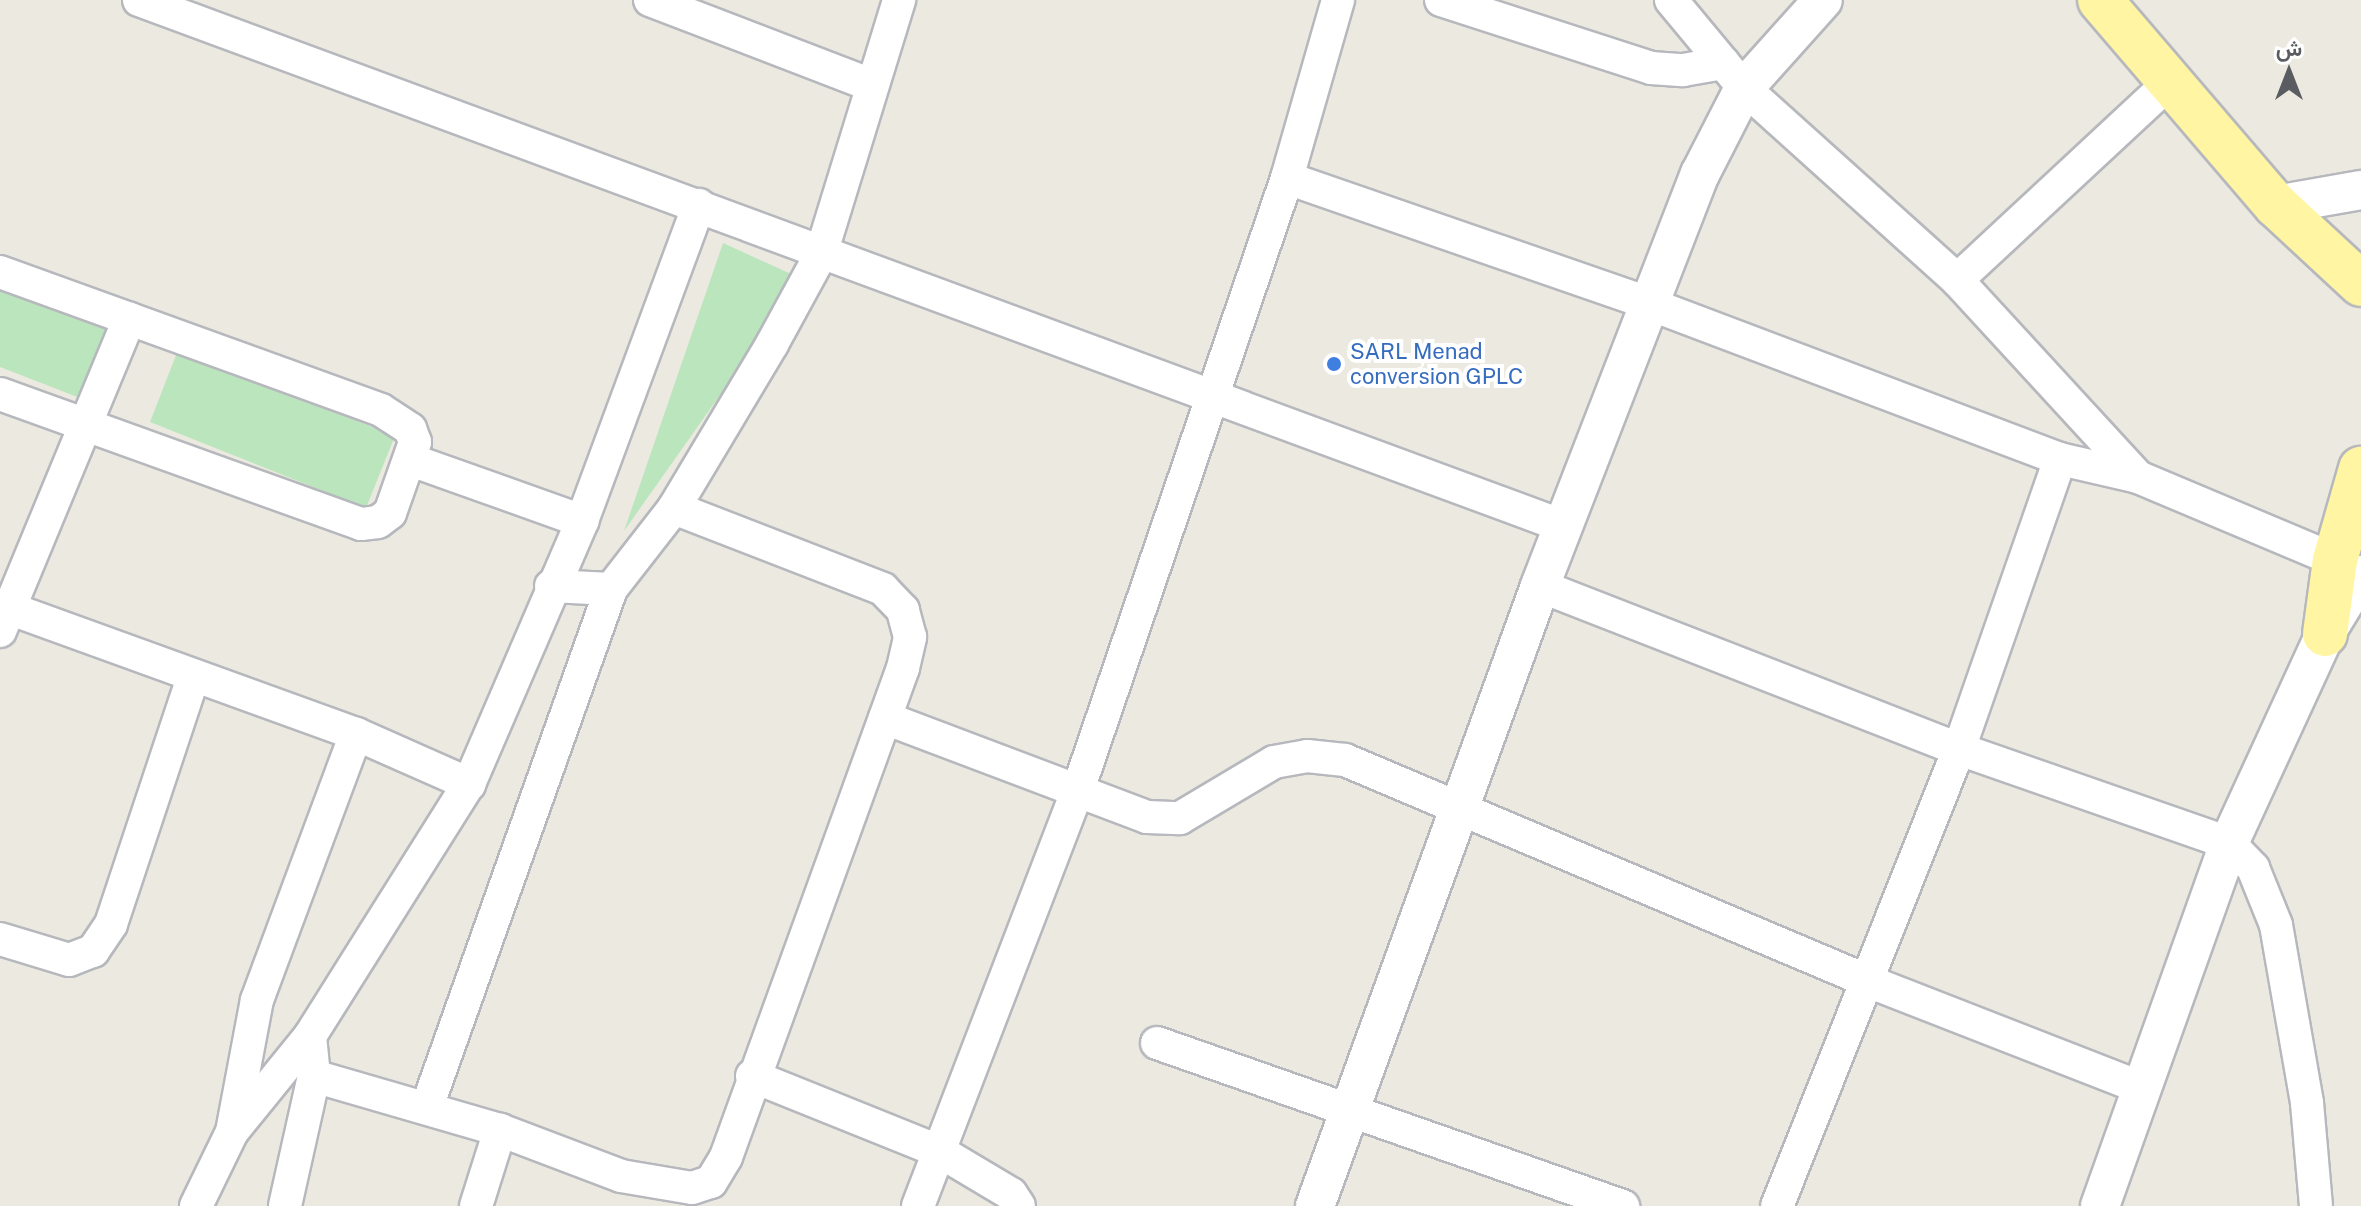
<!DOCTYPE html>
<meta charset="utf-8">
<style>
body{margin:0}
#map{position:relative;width:2361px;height:1206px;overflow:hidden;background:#eceae0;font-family:"Public Sans",Vazirmatn,sans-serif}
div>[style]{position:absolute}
.green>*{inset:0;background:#bbe5bd}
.roads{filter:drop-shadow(2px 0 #b6b8bd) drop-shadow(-2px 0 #b6b8bd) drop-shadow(0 2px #b6b8bd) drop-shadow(0 -2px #b6b8bd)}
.minor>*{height:32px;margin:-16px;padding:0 16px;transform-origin:16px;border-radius:16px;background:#fff}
.tertiary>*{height:38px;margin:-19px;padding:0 19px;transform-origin:19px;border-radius:19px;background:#fff}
.primary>*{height:44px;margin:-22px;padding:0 22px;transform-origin:22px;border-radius:22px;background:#fff5a2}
.dots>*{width:22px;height:22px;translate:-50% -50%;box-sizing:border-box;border:4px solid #fff;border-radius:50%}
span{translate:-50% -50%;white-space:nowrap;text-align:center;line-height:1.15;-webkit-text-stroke:8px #fff;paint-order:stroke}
.shop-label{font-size:22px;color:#366cbe}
.left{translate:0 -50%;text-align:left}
.north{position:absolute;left:2249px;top:32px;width:80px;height:80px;-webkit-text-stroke:6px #fff;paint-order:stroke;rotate:0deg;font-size:22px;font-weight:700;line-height:32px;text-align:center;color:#595c61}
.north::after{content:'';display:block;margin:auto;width:28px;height:36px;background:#595c61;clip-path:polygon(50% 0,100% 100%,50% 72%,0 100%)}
</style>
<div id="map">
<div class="green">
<i style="clip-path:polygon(723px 243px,802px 279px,624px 531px)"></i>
<i style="clip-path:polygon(0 285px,108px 328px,80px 398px,0 367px)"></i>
<i style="clip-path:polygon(178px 350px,395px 436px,366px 508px,150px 422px)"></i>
</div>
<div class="roads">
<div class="minor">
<i style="left:139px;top:0;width:1518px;rotate:20.27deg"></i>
<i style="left:650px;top:0;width:235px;rotate:21deg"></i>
<i style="left:1441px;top:0;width:221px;rotate:17.9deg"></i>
<i style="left:1651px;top:68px;width:32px;rotate:4deg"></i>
<i style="left:1683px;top:70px;width:41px;rotate:-9.9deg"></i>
<i style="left:1671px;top:0;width:114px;rotate:50.3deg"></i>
<i style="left:1744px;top:88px;width:287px;rotate:42deg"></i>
<i style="left:1957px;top:280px;width:268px;rotate:47.4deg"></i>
<i style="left:1287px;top:178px;width:381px;rotate:19.1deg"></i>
<i style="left:1647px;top:303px;width:441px;rotate:20.7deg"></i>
<i style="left:2060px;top:459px;width:307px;rotate:109.2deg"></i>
<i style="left:1959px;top:749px;width:492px;rotate:111.7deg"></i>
<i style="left:0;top:272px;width:405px;rotate:19.9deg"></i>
<i style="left:381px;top:410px;width:35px;rotate:33deg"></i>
<i style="left:410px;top:429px;width:14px;rotate:69deg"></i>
<i style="left:415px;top:442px;width:75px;rotate:109.4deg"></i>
<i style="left:390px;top:513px;width:15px;rotate:143deg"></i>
<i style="left:378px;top:522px;width:17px;rotate:173deg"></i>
<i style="left:361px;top:524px;width:384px;rotate:-160.2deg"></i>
<i style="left:1957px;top:280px;width:292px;rotate:-42.9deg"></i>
<i style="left:2060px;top:459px;width:80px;rotate:13deg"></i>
<i style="left:2138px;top:477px;width:214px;rotate:22.8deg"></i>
<i style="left:411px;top:460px;width:182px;rotate:19.6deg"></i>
<i style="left:551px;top:586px;width:60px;rotate:2.9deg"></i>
<i style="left:611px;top:589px;width:103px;rotate:-52.1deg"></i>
<i style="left:674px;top:508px;width:191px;rotate:-59.1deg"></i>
<i style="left:772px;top:344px;width:102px;rotate:-61.4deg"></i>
<i style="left:821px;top:254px;width:266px;rotate:-72.9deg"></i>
<i style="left:1540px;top:586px;width:450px;rotate:21.3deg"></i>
<i style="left:1959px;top:749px;width:286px;rotate:19.2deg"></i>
<i style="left:2229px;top:843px;width:35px;rotate:46deg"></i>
<i style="left:2253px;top:868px;width:61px;rotate:68deg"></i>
<i style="left:2276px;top:925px;width:181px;rotate:80.1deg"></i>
<i style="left:2307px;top:1103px;width:103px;rotate:85deg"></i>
<i style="left:0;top:605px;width:379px;rotate:19.9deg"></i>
<i style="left:356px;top:734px;width:124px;rotate:23.9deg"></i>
<i style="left:0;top:631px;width:338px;rotate:-67.5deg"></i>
<i style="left:885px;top:718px;width:280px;rotate:20.7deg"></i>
<i style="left:1147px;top:817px;width:33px;rotate:2deg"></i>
<i style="left:1180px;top:818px;width:109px;rotate:-30.8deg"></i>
<i style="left:1274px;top:762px;width:34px;rotate:-10deg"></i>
<i style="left:1307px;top:756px;width:38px;rotate:6deg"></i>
<i style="left:1345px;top:760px;width:570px;rotate:22.92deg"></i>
<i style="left:1870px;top:982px;width:292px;rotate:21.3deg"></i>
<i style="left:0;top:939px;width:72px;rotate:16.9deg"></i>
<i style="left:69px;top:960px;width:26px;rotate:-21deg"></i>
<i style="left:93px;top:951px;width:32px;rotate:-56deg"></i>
<i style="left:111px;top:924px;width:259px;rotate:-71.6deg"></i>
<i style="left:310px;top:1036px;width:298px;rotate:-57.8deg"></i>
<i style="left:469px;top:784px;width:286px;rotate:-66.7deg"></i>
<i style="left:582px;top:521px;width:337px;rotate:-69.7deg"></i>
<i style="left:1157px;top:1043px;width:494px;rotate:19.3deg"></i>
<i style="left:314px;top:1076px;width:194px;rotate:16.2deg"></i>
<i style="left:500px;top:1130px;width:129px;rotate:20.8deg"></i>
<i style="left:621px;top:1176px;width:72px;rotate:9.6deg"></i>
<i style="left:692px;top:1188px;width:20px;rotate:-18deg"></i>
<i style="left:711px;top:1182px;width:29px;rotate:-59deg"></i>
<i style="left:726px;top:1157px;width:520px;rotate:-70.1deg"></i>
<i style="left:903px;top:668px;width:32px;rotate:-77deg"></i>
<i style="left:910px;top:637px;width:28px;rotate:-105deg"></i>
<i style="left:903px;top:610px;width:29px;rotate:-134deg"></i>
<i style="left:883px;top:589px;width:224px;rotate:-158.8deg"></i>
<i style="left:752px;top:1076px;width:201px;rotate:21.9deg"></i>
<i style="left:939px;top:1151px;width:84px;rotate:30.8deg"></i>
<i style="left:1011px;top:1194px;width:14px;rotate:56deg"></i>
<i style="left:427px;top:1107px;width:550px;rotate:-70.44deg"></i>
<i style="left:232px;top:1132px;width:134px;rotate:-79.3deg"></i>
<i style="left:257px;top:1000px;width:284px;rotate:-69.6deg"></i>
<i style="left:196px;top:1206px;width:82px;rotate:-64.1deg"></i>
<i style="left:232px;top:1132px;width:124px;rotate:-50.9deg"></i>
<i style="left:310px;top:1036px;width:40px;rotate:84.3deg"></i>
<i style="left:314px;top:1076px;width:133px;rotate:102.6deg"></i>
<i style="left:476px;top:1206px;width:80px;rotate:-72.5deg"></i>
<i style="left:918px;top:1206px;width:449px;rotate:-69deg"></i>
<i style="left:1079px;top:787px;width:644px;rotate:-71.14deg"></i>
<i style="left:1287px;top:178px;width:185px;rotate:-74deg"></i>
</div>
<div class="tertiary">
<i style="left:2276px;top:205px;width:86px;rotate:-10deg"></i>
<i style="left:1315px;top:1206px;width:660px;rotate:-70.05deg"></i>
<i style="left:1540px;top:586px;width:442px;rotate:-68.8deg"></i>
<i style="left:1700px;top:174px;width:97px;rotate:-62.9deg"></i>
<i style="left:1744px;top:88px;width:118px;rotate:-48.1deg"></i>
<i style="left:2100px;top:1206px;width:385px;rotate:-70.4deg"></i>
<i style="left:2229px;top:843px;width:230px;rotate:-65.3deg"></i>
<i style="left:2325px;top:634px;width:69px;rotate:-58.6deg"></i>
</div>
<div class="primary">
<i style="left:2100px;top:0;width:270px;rotate:49.4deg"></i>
<i style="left:2276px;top:205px;width:116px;rotate:42.9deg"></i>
<i style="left:2325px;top:634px;width:75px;rotate:-82.3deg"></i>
<i style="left:2335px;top:560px;width:95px;rotate:-74.1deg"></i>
</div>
</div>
<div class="dots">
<i style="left:1334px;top:364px;background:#3f7fe0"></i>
</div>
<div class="shop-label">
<span class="left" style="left:1350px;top:364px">SARL Menad<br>conversion GPLC</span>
</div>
<div class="north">ش</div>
</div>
